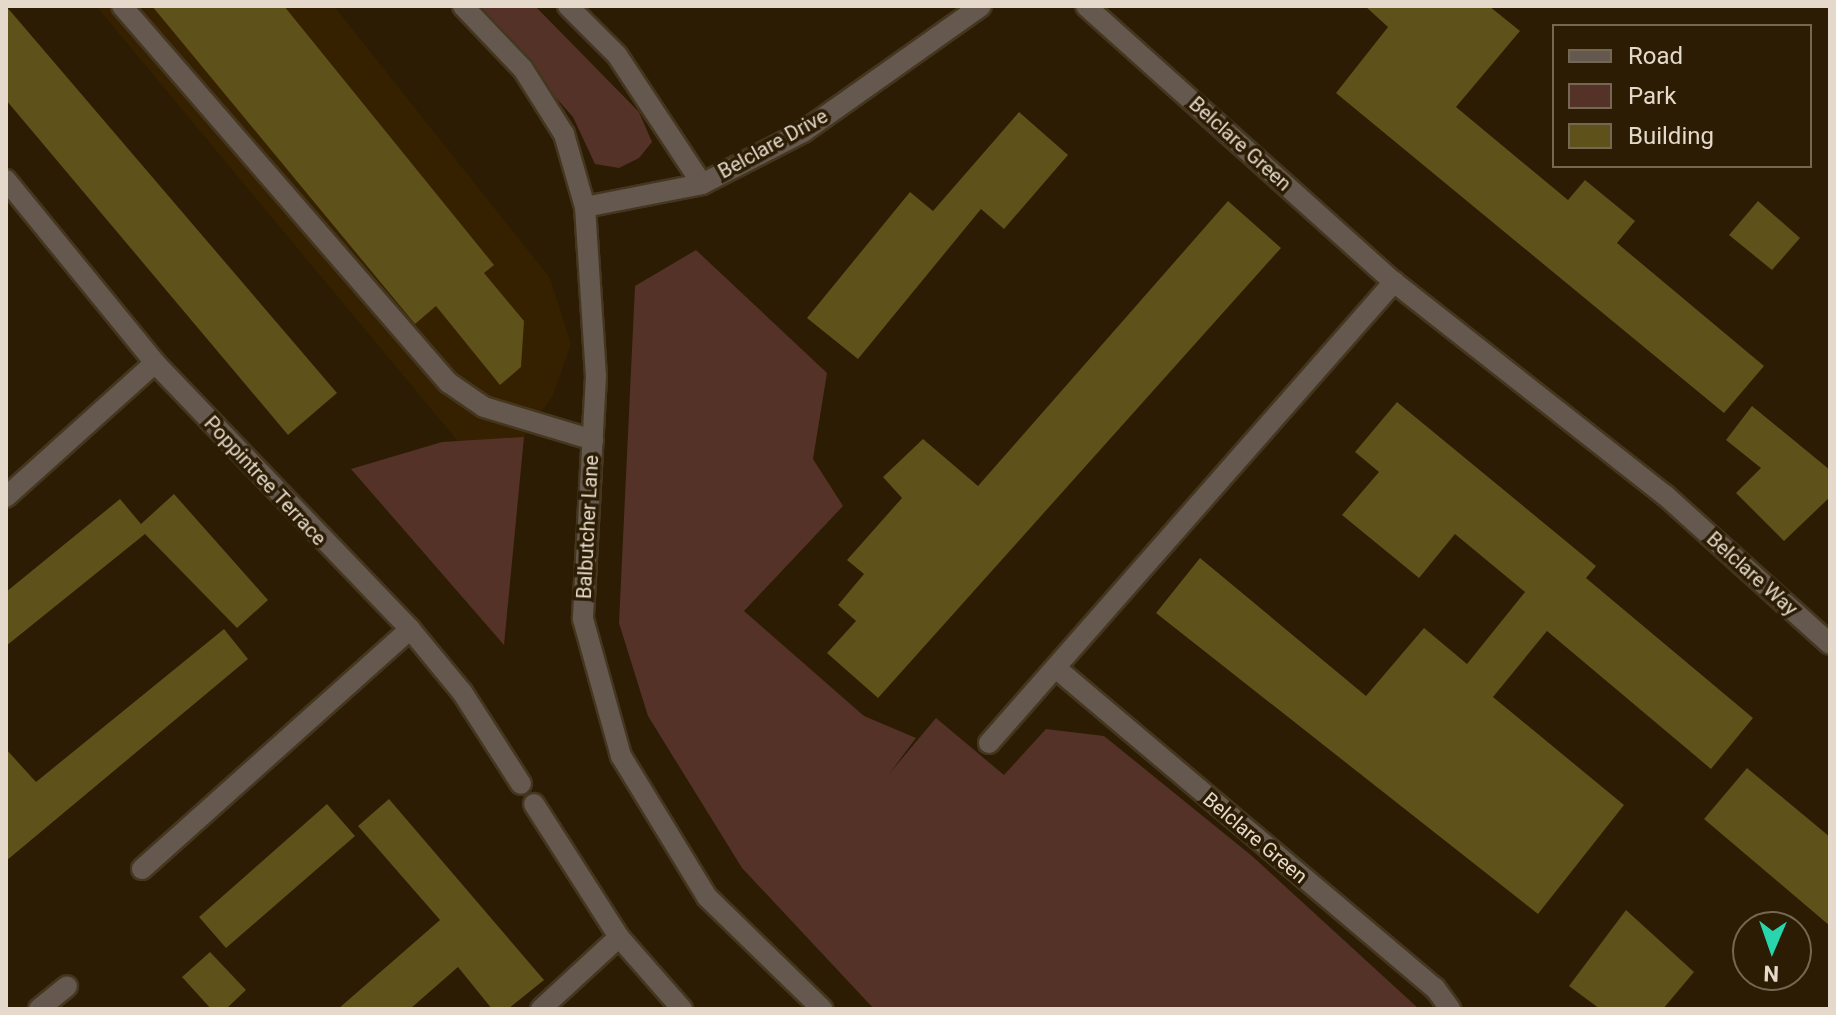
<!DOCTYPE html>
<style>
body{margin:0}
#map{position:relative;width:1836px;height:1015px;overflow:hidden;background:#2b1c03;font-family:Roboto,sans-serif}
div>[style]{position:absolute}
.built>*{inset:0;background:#352100}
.green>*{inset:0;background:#553227}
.building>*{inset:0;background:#5e511a}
.roads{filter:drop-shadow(2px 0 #45361f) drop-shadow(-2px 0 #45361f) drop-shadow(0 2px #45361f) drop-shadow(0 -2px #45361f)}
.minor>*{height:20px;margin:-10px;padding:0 10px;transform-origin:10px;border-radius:10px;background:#64584f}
span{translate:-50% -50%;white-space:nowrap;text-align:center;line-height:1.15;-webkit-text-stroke:7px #2b1c03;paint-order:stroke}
.street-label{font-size:20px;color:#e4d9cb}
.frame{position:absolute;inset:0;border:8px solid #e4d9cb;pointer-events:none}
.legend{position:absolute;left:1552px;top:24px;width:260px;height:144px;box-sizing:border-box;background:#2b1c03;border:2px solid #756853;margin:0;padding:10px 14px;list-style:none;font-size:24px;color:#e4d9cb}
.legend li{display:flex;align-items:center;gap:16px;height:40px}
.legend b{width:40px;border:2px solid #756853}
.north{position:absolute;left:1732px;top:911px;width:80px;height:80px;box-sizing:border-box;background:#2b1c03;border:2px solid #756853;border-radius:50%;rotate:182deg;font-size:22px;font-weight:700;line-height:32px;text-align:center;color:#e4d9cb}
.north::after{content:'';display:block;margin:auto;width:28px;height:36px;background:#28d5ad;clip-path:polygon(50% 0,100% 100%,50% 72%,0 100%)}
</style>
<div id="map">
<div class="built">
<i style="clip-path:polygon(96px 6px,334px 6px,550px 278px,571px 344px,553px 395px,524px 437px,461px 445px)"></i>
</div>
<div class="green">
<i style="clip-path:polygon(474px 6px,535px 6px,639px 112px,652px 142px,639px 158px,619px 168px,595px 164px,573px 117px)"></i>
<i style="clip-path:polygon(696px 250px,827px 373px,813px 459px,843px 506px,744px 611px,864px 716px,916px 738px,889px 774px,936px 718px,1004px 775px,1046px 729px,1104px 736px,1252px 856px,1419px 1009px,874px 1009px,742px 868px,648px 716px,619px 623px,635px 286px)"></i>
<i style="clip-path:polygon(524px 437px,504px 645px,351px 469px,442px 442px)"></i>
</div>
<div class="building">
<i style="clip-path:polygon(6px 6px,337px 393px,288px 435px,6px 100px)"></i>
<i style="clip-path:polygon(152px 6px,284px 6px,494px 265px,484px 273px,524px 321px,521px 367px,500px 385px,436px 306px,415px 324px)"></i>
<i style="clip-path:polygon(1365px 6px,1489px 6px,1520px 31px,1456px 107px,1568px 200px,1585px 180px,1635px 221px,1617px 243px,1764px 366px,1724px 413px,1336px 93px,1388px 27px)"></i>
<i style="clip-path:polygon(1019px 112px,1068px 155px,1004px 229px,981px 209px,858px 359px,807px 318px,910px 192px,933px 211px)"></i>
<i style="clip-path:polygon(1228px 201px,1281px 248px,878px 698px,827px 653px,856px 621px,838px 605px,864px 574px,847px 560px,902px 498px,883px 477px,923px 439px,978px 486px)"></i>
<i style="clip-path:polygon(1758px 201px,1800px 238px,1772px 270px,1729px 235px)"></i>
<i style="clip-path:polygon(1397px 402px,1596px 566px,1586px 578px,1753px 718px,1711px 769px,1547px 631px,1493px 697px,1624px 805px,1538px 914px,1156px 613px,1200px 558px,1366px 696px,1424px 628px,1467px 664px,1525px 592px,1455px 534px,1419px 578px,1342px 515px,1379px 472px,1355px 452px)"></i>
<i style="clip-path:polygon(1752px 406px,1830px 470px,1830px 497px,1784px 541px,1736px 493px,1761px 468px,1726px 440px)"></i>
<i style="clip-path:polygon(174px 494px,268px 600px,237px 628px,145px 534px,6px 646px,6px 592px,120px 499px,141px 524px)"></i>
<i style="clip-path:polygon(224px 629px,248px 659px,6px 861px,6px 749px,36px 782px)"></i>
<i style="clip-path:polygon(1747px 768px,1830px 837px,1830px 926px,1704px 819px)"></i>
<i style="clip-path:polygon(389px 799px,544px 980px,508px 1009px,492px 1009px,458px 967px,410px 1009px,338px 1009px,440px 920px,358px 826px)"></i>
<i style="clip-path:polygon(327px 804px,355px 836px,226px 948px,199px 917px)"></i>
<i style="clip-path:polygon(1626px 910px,1694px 972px,1663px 1009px,1600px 1009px,1569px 986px)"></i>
<i style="clip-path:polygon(210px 952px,246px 990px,226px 1009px,211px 1009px,182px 977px)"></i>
</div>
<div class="roads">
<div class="minor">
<i style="left:122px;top:6px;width:499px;rotate:49.1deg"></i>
<i style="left:449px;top:383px;width:42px;rotate:34.4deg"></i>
<i style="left:484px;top:407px;width:114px;rotate:16.8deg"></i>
<i style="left:463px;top:6px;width:87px;rotate:46.4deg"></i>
<i style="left:523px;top:69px;width:77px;rotate:57.8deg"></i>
<i style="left:564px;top:134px;width:76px;rotate:74deg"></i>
<i style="left:585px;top:207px;width:169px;rotate:86.3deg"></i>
<i style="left:596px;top:376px;width:243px;rotate:93.1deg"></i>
<i style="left:583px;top:619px;width:142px;rotate:74.5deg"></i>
<i style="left:621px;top:756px;width:165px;rotate:58.6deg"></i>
<i style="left:707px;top:897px;width:161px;rotate:44.2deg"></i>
<i style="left:568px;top:6px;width:69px;rotate:45deg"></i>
<i style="left:617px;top:55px;width:154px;rotate:56.6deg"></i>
<i style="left:1086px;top:6px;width:414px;rotate:41.9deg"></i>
<i style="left:1394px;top:282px;width:345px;rotate:38.2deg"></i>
<i style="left:1665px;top:495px;width:222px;rotate:42.1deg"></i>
<i style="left:6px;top:180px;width:236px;rotate:50.8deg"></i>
<i style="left:155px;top:363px;width:368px;rotate:46.2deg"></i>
<i style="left:410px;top:629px;width:82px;rotate:50.5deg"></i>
<i style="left:462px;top:692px;width:109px;rotate:57.3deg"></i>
<i style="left:585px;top:207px;width:119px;rotate:-11.1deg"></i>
<i style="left:702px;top:184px;width:114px;rotate:-27.2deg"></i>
<i style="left:803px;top:132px;width:218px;rotate:-35.3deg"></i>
<i style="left:6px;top:497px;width:200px;rotate:-42deg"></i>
<i style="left:1057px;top:669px;width:495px;rotate:40.2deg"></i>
<i style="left:1435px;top:988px;width:26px;rotate:54deg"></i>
<i style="left:989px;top:743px;width:614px;rotate:-48.7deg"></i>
<i style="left:534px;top:804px;width:158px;rotate:57.4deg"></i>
<i style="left:619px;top:937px;width:96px;rotate:48.8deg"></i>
<i style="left:142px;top:869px;width:360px;rotate:-41.8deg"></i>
<i style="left:39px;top:1009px;width:36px;rotate:-39deg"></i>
<i style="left:541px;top:1009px;width:106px;rotate:-42.7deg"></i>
</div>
</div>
<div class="street-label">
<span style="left:773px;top:144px;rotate:-29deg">Belclare Drive</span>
<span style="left:1240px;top:144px;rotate:42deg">Belclare Green</span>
<span style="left:265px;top:481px;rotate:47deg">Poppintree Terrace</span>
<span style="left:588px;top:527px;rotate:-87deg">Balbutcher Lane</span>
<span style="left:1752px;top:574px;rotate:42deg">Belclare Way</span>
<span style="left:1255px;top:838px;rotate:40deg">Belclare Green</span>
</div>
<div class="frame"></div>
<ul class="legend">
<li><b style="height:10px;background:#64584f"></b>Road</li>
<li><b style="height:22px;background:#553227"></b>Park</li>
<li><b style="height:22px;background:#5e511a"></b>Building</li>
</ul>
<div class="north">N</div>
</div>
